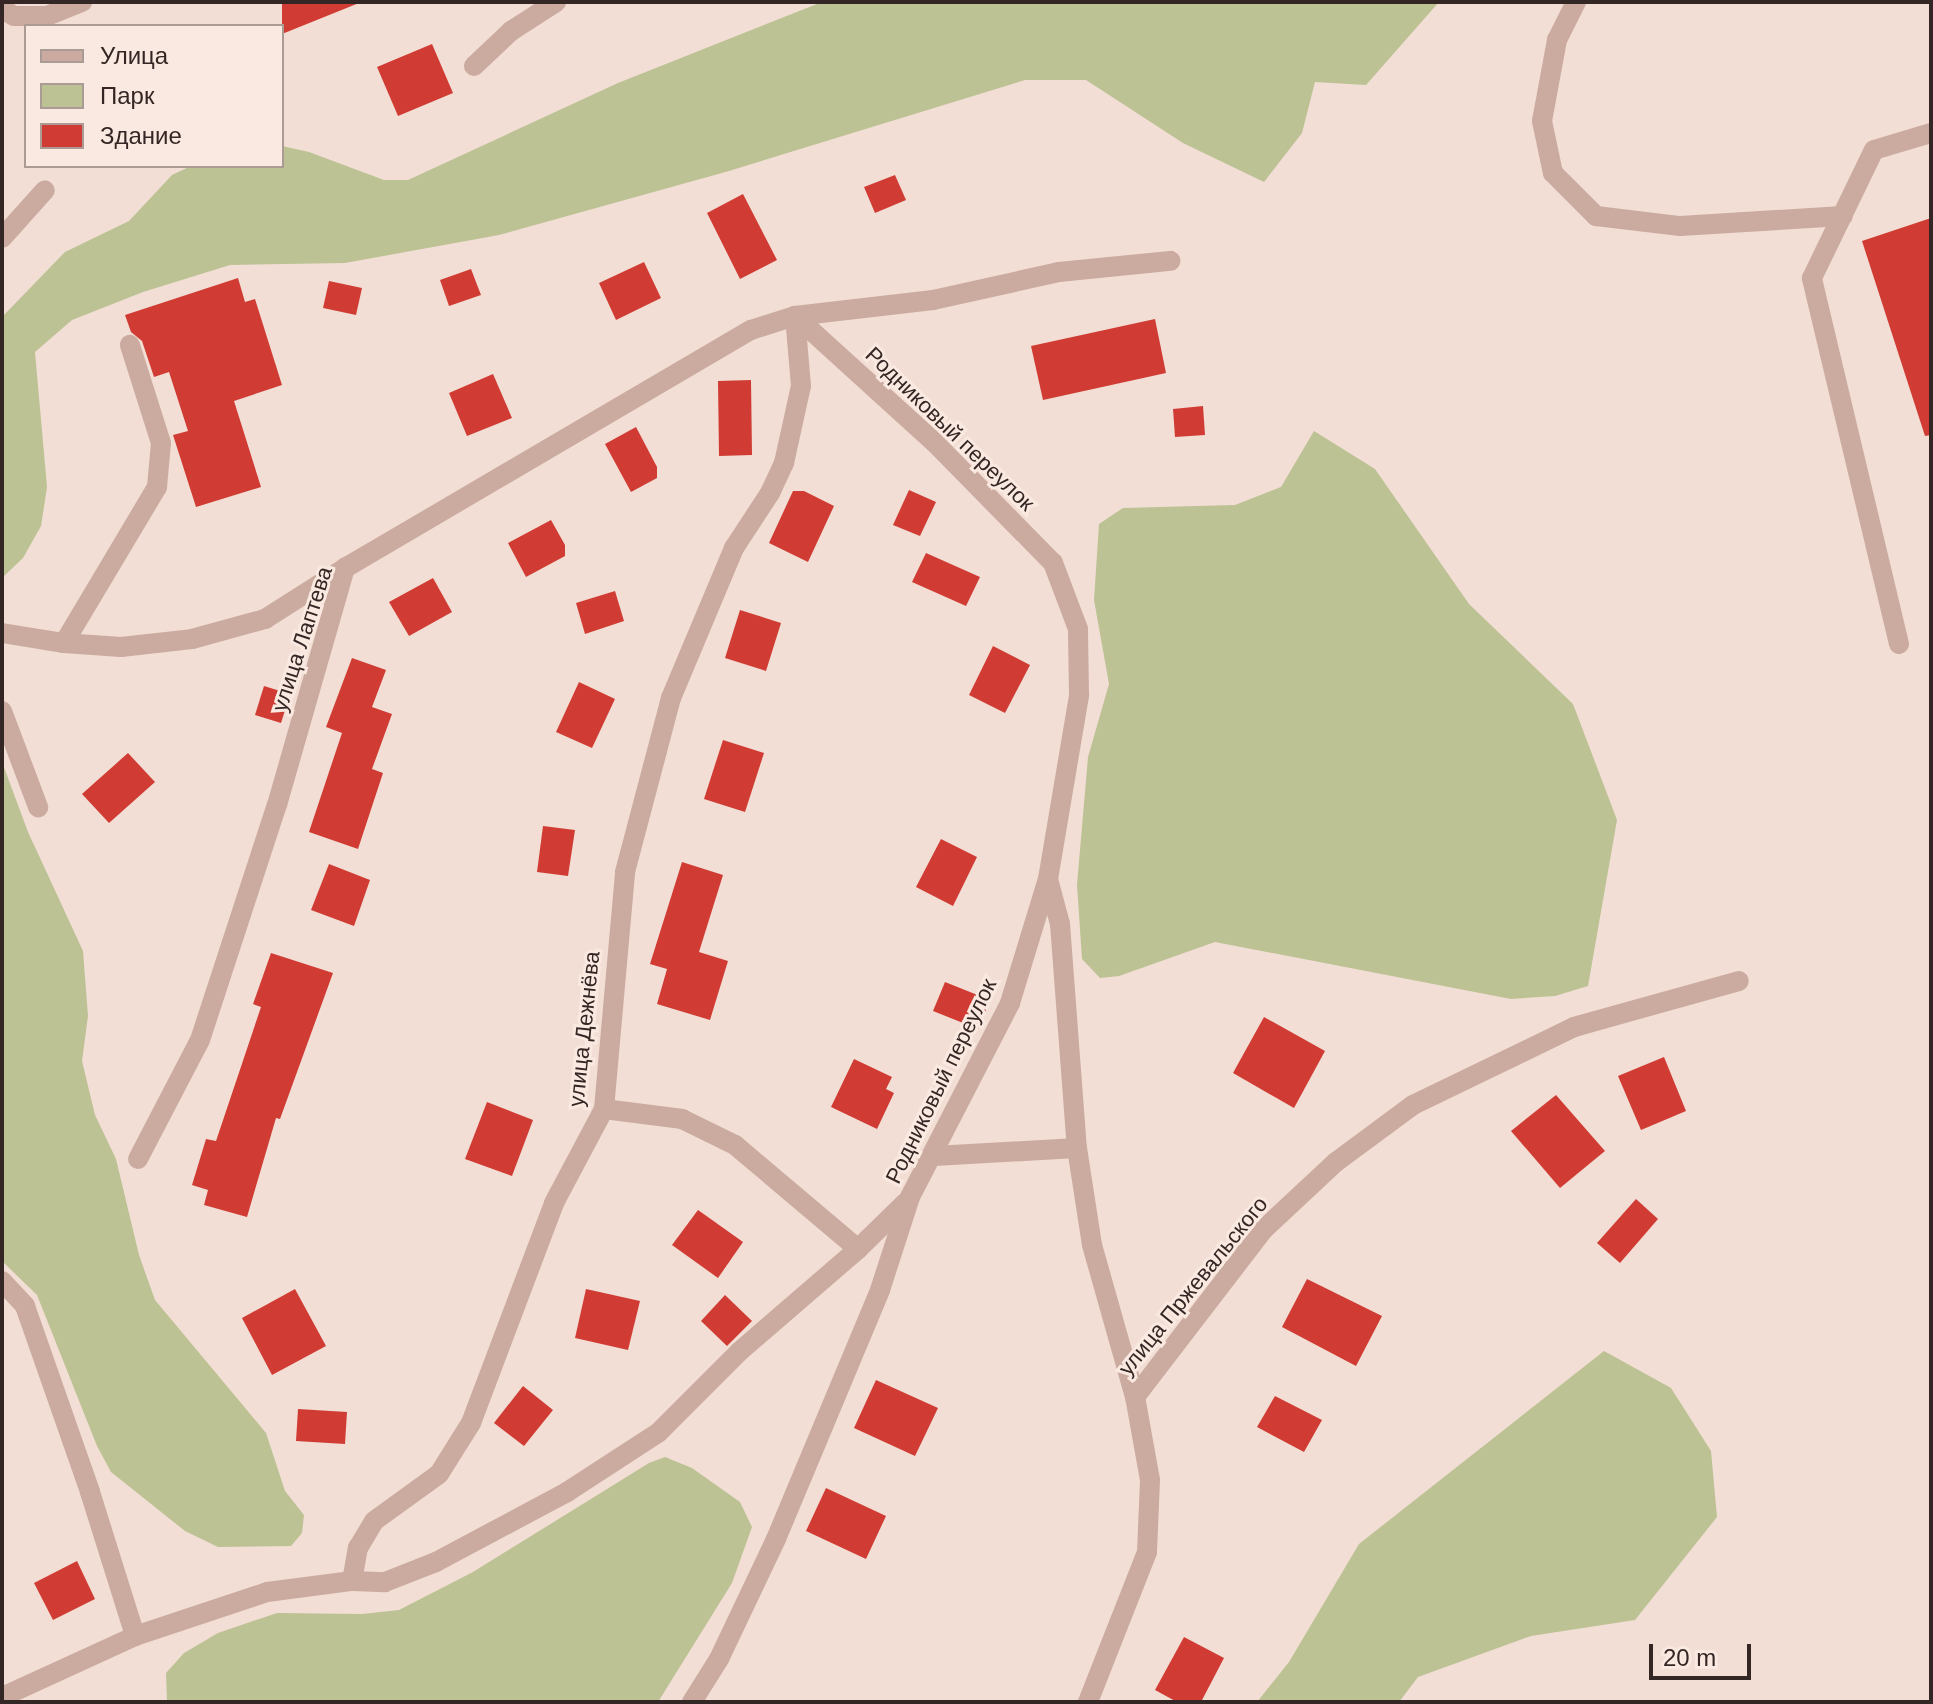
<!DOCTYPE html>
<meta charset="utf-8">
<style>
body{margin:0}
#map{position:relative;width:1933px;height:1704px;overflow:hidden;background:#f2ded4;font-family:Helvetica,sans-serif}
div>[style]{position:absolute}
.green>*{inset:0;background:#bcc294}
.building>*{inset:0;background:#d03c34}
.lane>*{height:20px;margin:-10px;padding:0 10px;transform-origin:10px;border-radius:10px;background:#cbaba0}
.street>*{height:20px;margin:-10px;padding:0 10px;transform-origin:10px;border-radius:10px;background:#cbaba0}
span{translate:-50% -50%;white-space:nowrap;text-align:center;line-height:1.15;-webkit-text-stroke:6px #fae9e0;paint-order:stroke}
.street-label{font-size:22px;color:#342624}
.frame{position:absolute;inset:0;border:4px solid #342624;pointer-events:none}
.legend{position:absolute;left:24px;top:24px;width:260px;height:144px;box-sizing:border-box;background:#fae9e0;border:2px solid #ab9b95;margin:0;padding:10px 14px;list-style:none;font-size:24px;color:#342624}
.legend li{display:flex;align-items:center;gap:16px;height:40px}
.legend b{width:40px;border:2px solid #ab9b95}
.scale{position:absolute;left:1649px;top:1644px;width:102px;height:36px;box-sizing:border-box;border:4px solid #342624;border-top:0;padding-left:10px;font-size:24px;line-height:28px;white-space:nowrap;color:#342624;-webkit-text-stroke:6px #fae9e0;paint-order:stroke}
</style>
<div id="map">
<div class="green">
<i style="clip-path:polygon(822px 2px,1439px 2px,1366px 85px,1315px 82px,1302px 133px,1264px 182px,1183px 143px,1086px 80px,1025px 80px,729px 171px,499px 235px,345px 263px,230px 265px,143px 292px,72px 320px,35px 352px,47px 487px,41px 526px,23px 558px,2px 578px,2px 317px,65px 252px,129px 221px,172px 175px,191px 166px,282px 166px,282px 146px,309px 152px,384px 180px,408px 180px,618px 83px)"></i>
<i style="clip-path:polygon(1314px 431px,1375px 469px,1469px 604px,1573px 704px,1617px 820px,1588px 986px,1555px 996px,1511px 999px,1215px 942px,1119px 976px,1100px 978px,1082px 959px,1077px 885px,1088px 757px,1109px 684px,1094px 600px,1099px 524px,1123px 508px,1235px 505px,1281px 487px)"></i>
<i style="clip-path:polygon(2px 762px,28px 832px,83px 951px,88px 1016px,82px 1061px,95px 1115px,116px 1159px,139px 1255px,155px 1300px,266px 1433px,285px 1491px,304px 1515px,302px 1533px,291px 1546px,218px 1547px,185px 1531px,111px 1472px,97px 1446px,37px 1295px,2px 1261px)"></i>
<i style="clip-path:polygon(1604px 1351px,1671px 1388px,1711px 1451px,1717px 1517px,1635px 1620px,1531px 1636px,1418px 1677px,1399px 1702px,1257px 1702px,1289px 1662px,1359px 1544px)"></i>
<i style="clip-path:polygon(665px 1457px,692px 1468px,740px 1502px,752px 1527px,732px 1583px,658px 1702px,167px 1702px,166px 1673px,184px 1653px,218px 1633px,277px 1613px,362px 1614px,399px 1610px,473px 1572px,649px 1463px)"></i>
</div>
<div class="building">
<i style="clip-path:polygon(282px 2px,358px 2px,359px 3px,282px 34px)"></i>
<i style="clip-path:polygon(432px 44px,453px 93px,398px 116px,377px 67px)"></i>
<i style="clip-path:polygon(895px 175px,906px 200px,875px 213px,864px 187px)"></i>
<i style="clip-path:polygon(743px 194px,777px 260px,740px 279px,707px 213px)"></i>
<i style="clip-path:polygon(1931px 218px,1931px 435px,1925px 436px,1862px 241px)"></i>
<i style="clip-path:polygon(644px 262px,661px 298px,616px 320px,599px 283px)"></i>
<i style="clip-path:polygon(471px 269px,481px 295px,449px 306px,440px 280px)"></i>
<i style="clip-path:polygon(238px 278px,245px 302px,255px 299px,282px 385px,234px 401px,261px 487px,196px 507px,173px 435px,188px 431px,169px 372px,154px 377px,142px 341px,131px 332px,125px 315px)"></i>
<i style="clip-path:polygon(329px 281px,362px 288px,356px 315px,323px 308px)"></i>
<i style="clip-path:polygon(1155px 319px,1166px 373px,1043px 400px,1031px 346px)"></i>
<i style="clip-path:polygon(493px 374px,512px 418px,467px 436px,449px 393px)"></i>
<i style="clip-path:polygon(751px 380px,752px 455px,719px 456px,718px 381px)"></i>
<i style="clip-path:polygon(1203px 406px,1205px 435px,1175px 437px,1173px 409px)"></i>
<i style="clip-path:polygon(636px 427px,657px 467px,657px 478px,631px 492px,605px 444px)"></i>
<i style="clip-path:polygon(909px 490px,936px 502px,920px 536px,893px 525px)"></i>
<i style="clip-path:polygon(793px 491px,804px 491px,834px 506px,808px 562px,769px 543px)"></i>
<i style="clip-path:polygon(551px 520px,565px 545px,565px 556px,526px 577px,508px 543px)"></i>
<i style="clip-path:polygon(926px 553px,980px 577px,966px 606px,912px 582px)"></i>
<i style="clip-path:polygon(433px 578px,452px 612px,409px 636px,389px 602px)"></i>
<i style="clip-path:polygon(615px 591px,624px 621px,585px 634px,576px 603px)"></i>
<i style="clip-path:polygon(740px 610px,781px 623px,766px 671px,725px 658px)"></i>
<i style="clip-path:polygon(993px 646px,1030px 665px,1005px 713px,969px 695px)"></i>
<i style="clip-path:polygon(352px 658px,386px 670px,372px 707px,392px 714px,372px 769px,383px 773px,358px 849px,309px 832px,342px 733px,326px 727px)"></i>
<i style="clip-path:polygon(579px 682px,615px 699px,592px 748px,556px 732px)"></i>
<i style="clip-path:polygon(264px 686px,290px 694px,281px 723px,255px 715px)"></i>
<i style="clip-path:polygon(723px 740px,764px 753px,745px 812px,704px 799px)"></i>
<i style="clip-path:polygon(128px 753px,155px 782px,109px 823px,82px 794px)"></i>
<i style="clip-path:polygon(543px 826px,575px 830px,568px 876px,537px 872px)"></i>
<i style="clip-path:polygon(941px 839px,977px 857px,953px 906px,916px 887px)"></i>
<i style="clip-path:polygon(682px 862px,723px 875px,699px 952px,728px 961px,710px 1020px,657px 1004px,667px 969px,650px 964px)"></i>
<i style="clip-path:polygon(329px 864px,370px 880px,354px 926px,311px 910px)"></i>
<i style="clip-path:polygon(271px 953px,333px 973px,280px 1119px,276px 1118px,247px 1217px,204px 1205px,208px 1190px,192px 1185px,206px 1139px,216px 1141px,261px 1007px,253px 1004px)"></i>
<i style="clip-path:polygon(945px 982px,990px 1000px,978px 1029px,933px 1011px)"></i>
<i style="clip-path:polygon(1264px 1017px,1325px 1051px,1294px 1108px,1233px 1073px)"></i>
<i style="clip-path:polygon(1664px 1057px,1686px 1111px,1641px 1130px,1618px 1076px)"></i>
<i style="clip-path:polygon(854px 1059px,892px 1077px,886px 1089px,894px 1093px,877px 1129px,831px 1107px)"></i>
<i style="clip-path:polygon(1556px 1095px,1605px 1151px,1560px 1188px,1511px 1131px)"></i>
<i style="clip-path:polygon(487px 1102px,533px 1120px,512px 1176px,465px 1159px)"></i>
<i style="clip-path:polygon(1636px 1199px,1658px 1219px,1620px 1263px,1597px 1243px)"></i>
<i style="clip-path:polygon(698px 1210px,743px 1242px,718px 1278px,672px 1245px)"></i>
<i style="clip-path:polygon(1307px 1279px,1382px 1316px,1356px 1366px,1282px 1327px)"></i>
<i style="clip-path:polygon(295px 1289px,326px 1346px,272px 1375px,242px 1318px)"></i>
<i style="clip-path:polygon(586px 1289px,640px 1301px,628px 1350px,575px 1338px)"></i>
<i style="clip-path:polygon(725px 1295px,752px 1321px,727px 1346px,701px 1321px)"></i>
<i style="clip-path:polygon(876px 1380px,938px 1408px,915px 1456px,854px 1428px)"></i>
<i style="clip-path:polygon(523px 1386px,553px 1410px,524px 1446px,494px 1423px)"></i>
<i style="clip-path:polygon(1275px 1396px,1322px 1420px,1304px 1452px,1257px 1427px)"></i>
<i style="clip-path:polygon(298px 1409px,347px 1412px,345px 1444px,296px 1441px)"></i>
<i style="clip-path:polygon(826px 1488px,886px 1516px,866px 1559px,806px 1531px)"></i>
<i style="clip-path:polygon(77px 1561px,95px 1599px,53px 1620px,34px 1583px)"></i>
<i style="clip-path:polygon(1184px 1637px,1224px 1658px,1201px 1702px,1177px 1702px,1155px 1690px)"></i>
</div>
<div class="lane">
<i style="left:1576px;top:2px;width:42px;rotate:116.6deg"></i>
<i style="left:1557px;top:40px;width:82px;rotate:100.5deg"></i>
<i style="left:1542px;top:121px;width:53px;rotate:78.1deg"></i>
<i style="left:1553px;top:173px;width:61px;rotate:45deg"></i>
<i style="left:1596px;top:216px;width:85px;rotate:6.8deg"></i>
<i style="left:1680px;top:226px;width:163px;rotate:-3.5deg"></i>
<i style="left:2px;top:9px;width:14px;rotate:30deg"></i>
<i style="left:14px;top:16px;width:33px"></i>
<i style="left:47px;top:16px;width:38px;rotate:-22deg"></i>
<i style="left:474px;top:66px;width:51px;rotate:-43.4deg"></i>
<i style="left:511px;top:31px;width:54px;rotate:-32.8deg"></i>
<i style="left:2px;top:238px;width:64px;rotate:-48.1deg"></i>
<i style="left:2px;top:633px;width:63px;rotate:9.2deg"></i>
<i style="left:64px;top:643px;width:57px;rotate:4deg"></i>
<i style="left:121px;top:647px;width:71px;rotate:-6.4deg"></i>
<i style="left:192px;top:639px;width:76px;rotate:-15.3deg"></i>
<i style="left:265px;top:619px;width:95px;rotate:-32.5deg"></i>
<i style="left:64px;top:643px;width:182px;rotate:-59.2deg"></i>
<i style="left:157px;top:487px;width:44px;rotate:-84.8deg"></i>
<i style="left:161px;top:443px;width:103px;rotate:-107.6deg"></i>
<i style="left:1899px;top:644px;width:376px;rotate:-103.4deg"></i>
<i style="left:1812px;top:278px;width:142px;rotate:-64.2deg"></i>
<i style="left:1874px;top:150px;width:59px;rotate:-16.6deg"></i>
<i style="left:2px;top:711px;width:103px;rotate:69.4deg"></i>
<i style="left:604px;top:1109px;width:79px;rotate:7.3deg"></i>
<i style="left:682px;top:1119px;width:59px;rotate:26.1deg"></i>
<i style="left:735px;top:1145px;width:161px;rotate:40.2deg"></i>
<i style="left:934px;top:1156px;width:143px;rotate:-3.2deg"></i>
<i style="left:138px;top:1159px;width:134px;rotate:-62.5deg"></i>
<i style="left:200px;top:1040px;width:247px;rotate:-71.9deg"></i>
<i style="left:277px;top:805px;width:247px;rotate:-74deg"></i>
<i style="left:345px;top:568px;width:471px;rotate:-30.4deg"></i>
<i style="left:751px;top:330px;width:46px;rotate:-17.7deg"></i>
<i style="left:795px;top:316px;width:139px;rotate:-6.6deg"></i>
<i style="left:933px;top:300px;width:129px;rotate:-12.5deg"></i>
<i style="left:1059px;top:272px;width:112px;rotate:-5.7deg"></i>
</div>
<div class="street">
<i style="left:1048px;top:879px;width:47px;rotate:75.1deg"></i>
<i style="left:1060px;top:924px;width:225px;rotate:85.7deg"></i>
<i style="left:1077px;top:1148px;width:98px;rotate:81.2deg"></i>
<i style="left:1092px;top:1245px;width:158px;rotate:74.2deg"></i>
<i style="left:2px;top:1281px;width:34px;rotate:47deg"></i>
<i style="left:25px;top:1306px;width:197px;rotate:70.7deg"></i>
<i style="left:90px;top:1492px;width:151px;rotate:72.6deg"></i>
<i style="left:352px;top:1581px;width:33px;rotate:2deg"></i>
<i style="left:385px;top:1582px;width:55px;rotate:-21.4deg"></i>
<i style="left:436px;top:1562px;width:149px;rotate:-28.1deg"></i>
<i style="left:567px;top:1492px;width:108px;rotate:-33deg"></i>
<i style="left:658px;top:1433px;width:116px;rotate:-45deg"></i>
<i style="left:740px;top:1351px;width:156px;rotate:-40.8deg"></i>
<i style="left:858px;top:1249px;width:66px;rotate:-44.4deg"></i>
<i style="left:2px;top:1697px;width:146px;rotate:-24.6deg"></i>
<i style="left:135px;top:1636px;width:139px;rotate:-18.4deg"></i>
<i style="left:267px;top:1592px;width:86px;rotate:-7.4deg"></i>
<i style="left:352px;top:1581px;width:34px;rotate:-80deg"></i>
<i style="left:358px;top:1548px;width:31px;rotate:-59deg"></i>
<i style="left:374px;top:1521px;width:80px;rotate:-35.9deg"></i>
<i style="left:439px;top:1474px;width:60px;rotate:-57.9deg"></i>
<i style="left:471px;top:1423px;width:235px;rotate:-69.3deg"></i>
<i style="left:554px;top:1203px;width:106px;rotate:-62deg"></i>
<i style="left:604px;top:1109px;width:238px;rotate:-84.9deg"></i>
<i style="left:625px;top:872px;width:180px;rotate:-75.2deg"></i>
<i style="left:671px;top:698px;width:163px;rotate:-67.2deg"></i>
<i style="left:734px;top:548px;width:66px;rotate:-56.8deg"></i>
<i style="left:770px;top:493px;width:33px;rotate:-65deg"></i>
<i style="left:784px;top:463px;width:79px;rotate:-77.6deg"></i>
<i style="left:801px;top:386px;width:70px;rotate:-94.9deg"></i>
<i style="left:692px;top:1702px;width:51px;rotate:-57.9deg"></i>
<i style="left:719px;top:1659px;width:133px;rotate:-64.6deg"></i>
<i style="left:776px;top:1539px;width:270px;rotate:-67.3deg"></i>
<i style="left:880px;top:1290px;width:98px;rotate:-72.1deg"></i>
<i style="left:910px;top:1197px;width:218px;rotate:-62.7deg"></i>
<i style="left:1010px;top:1003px;width:130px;rotate:-73deg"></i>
<i style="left:1048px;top:879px;width:187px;rotate:-80.4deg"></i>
<i style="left:1079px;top:695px;width:66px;rotate:-90.9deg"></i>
<i style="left:1078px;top:629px;width:71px;rotate:-110.7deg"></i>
<i style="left:1053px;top:563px;width:170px;rotate:-134.5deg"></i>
<i style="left:934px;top:442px;width:188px;rotate:-137.8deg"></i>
<i style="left:1088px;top:1702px;width:161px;rotate:-68.5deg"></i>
<i style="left:1147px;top:1552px;width:72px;rotate:-87.6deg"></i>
<i style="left:1150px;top:1480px;width:84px;rotate:-100.2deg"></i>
<i style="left:1135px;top:1397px;width:210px;rotate:-52.5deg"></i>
<i style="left:1263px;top:1230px;width:100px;rotate:-43deg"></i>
<i style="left:1336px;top:1162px;width:96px;rotate:-36.5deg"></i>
<i style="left:1413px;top:1105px;width:179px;rotate:-25.8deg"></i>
<i style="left:1574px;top:1027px;width:171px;rotate:-15.6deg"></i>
</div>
<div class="street-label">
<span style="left:950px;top:429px;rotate:44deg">Родниковый переулок</span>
<span style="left:302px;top:639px;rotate:-72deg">улица Лаптева</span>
<span style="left:584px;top:1029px;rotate:-84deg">улица Дежнёва</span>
<span style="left:941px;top:1081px;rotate:-64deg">Родниковый переулок</span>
<span style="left:1193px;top:1286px;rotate:-51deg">улица Пржевальского</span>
</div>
<div class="frame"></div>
<ul class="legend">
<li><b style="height:10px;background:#cbaba0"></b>Улица</li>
<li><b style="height:22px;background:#bcc294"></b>Парк</li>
<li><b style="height:22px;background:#d03c34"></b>Здание</li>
</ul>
<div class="scale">20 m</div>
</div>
